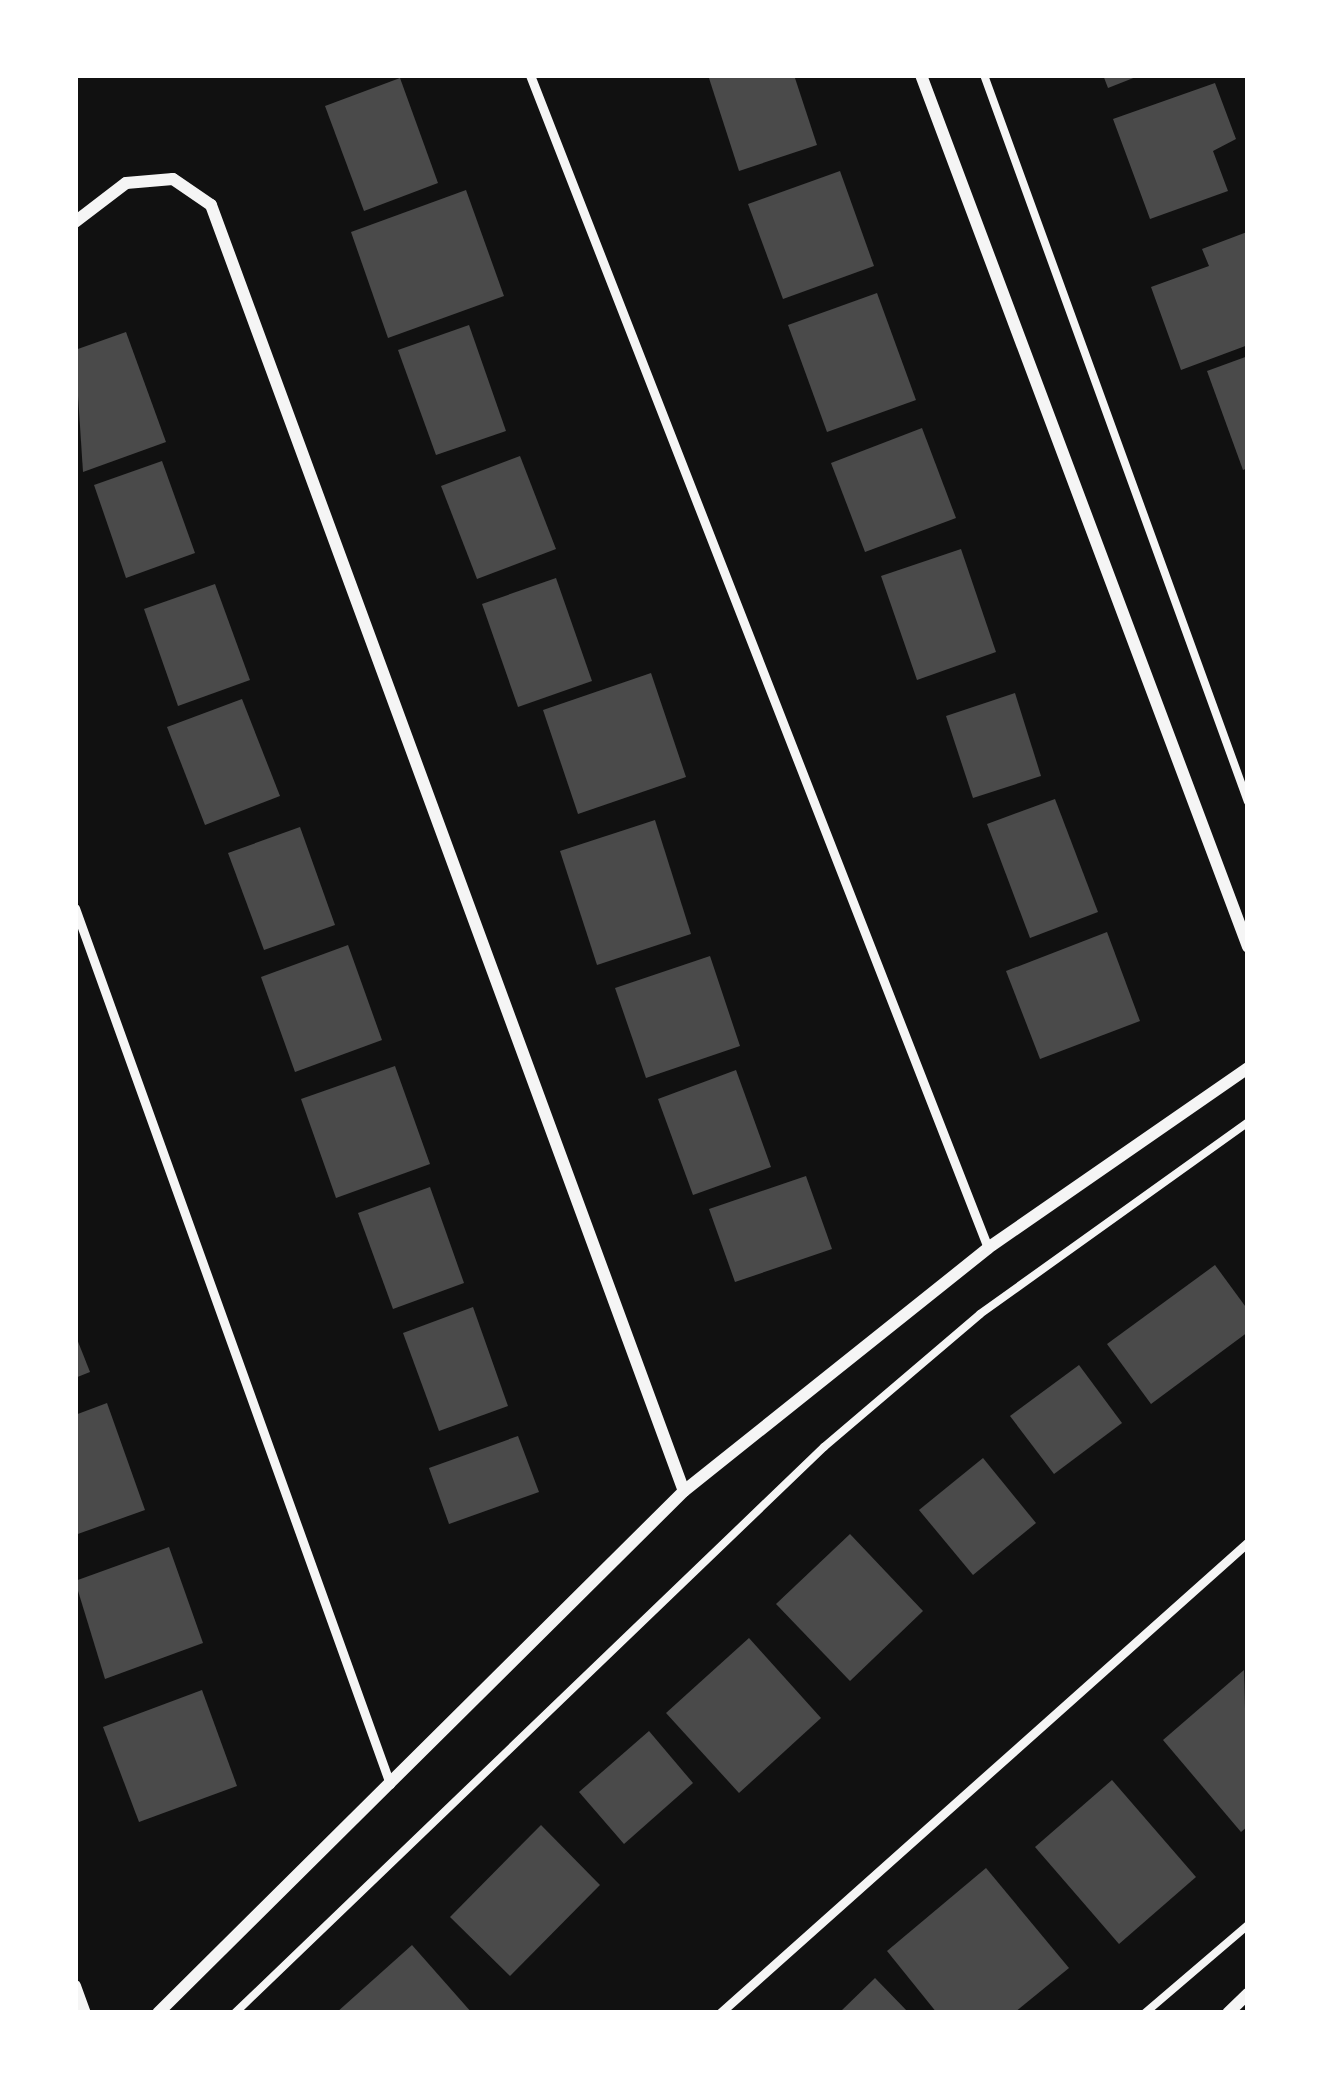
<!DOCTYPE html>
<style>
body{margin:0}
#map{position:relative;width:1323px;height:2088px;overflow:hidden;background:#111;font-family:"Fira Sans",sans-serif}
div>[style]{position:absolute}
.building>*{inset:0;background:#4a4a4a}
.path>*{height:8px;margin:-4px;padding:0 4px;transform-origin:4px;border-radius:4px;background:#f5f5f5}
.service>*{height:9px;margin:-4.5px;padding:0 4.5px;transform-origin:4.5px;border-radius:4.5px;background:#f5f5f5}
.minor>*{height:12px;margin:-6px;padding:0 6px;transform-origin:6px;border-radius:6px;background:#f5f5f5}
span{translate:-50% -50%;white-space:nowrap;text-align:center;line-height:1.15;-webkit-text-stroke:12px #fff;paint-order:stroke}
.frame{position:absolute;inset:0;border:78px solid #fff;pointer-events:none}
</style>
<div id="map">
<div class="building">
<i style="clip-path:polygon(708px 75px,794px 75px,817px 145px,739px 171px)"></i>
<i style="clip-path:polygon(1103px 75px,1141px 75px,1108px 88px)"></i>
<i style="clip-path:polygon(400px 78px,438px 183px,364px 211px,325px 106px)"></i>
<i style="clip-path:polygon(1215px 83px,1236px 139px,1213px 151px,1228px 191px,1150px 219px,1113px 119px)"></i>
<i style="clip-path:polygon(840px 171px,874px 266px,783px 299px,748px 204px)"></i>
<i style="clip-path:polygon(466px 190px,504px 296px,388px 338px,351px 232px)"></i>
<i style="clip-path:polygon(1247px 232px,1248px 345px,1181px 370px,1151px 287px,1209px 266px,1202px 249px)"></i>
<i style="clip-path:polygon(877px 293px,916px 400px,827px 432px,788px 325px)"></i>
<i style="clip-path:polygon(469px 325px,506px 431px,436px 455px,398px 350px)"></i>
<i style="clip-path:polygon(126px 332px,166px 442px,83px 472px,75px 350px)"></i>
<i style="clip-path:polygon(1248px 356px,1248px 468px,1243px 470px,1207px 371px)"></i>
<i style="clip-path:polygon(922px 428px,956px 518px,865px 552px,831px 463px)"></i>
<i style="clip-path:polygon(520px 456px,556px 549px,477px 579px,441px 486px)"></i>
<i style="clip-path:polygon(162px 461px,195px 553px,126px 578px,94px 485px)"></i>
<i style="clip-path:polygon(961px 549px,996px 652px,917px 680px,881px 576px)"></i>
<i style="clip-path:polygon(556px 578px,592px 681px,518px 707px,482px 604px)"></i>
<i style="clip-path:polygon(215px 584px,250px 680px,178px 706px,144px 609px)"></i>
<i style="clip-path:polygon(651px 673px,686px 777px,578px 814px,543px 710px)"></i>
<i style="clip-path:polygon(1015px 693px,1041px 776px,973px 798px,946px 716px)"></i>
<i style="clip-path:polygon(242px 699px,280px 796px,205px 825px,167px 727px)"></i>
<i style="clip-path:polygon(1055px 799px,1098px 912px,1030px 938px,987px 824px)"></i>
<i style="clip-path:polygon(655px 820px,691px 934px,597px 965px,560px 851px)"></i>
<i style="clip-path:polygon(300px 827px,335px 925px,264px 950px,228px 853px)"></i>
<i style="clip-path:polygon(1107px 932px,1140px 1021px,1040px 1059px,1006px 971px)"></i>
<i style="clip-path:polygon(348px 945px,382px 1040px,295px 1072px,261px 977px)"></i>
<i style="clip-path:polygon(710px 956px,740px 1046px,646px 1078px,615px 988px)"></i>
<i style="clip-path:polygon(395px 1066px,430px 1164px,336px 1198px,301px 1099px)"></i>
<i style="clip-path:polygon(736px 1070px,771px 1167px,693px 1195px,658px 1099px)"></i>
<i style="clip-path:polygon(806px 1176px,832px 1249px,735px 1282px,709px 1209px)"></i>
<i style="clip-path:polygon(430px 1187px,464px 1283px,393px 1309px,358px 1213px)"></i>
<i style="clip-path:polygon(1215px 1265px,1248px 1310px,1248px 1332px,1151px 1404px,1107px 1344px)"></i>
<i style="clip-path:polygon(473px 1307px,508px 1406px,439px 1431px,403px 1333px)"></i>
<i style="clip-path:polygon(75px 1334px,90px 1372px,75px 1378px)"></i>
<i style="clip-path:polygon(1079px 1365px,1122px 1423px,1054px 1474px,1010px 1416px)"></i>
<i style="clip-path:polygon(107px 1403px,145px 1510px,75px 1535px,75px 1415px)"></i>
<i style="clip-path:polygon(518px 1436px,539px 1492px,449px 1524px,429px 1468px)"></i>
<i style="clip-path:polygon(983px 1458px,1036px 1523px,973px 1575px,919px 1510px)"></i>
<i style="clip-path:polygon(850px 1534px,923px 1611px,850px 1681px,776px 1604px)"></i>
<i style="clip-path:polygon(169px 1547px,203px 1643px,105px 1679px,75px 1581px)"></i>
<i style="clip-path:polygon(749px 1638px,821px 1718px,739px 1793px,666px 1713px)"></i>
<i style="clip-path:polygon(1244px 1670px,1248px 1826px,1241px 1832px,1163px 1740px)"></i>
<i style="clip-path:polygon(202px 1690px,237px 1786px,139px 1822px,103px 1727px)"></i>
<i style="clip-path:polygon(649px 1731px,693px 1783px,624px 1844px,579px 1792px)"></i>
<i style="clip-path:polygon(1112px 1780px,1196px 1877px,1119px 1944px,1035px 1847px)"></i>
<i style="clip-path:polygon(541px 1825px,600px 1885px,510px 1976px,450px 1917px)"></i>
<i style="clip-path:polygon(986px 1868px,1069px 1968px,1014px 2013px,937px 2013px,887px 1951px)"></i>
<i style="clip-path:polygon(412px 1945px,472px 2013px,336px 2013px)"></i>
<i style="clip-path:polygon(875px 1978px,909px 2013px,839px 2013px)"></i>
</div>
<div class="path">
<i style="left:984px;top:75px;width:773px;rotate:70.04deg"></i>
<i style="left:235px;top:2013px;width:817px;rotate:-43.86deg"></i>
<i style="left:824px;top:1447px;width:205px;rotate:-40.4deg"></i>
<i style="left:980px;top:1314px;width:330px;rotate:-35.6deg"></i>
<i style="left:1145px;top:2013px;width:135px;rotate:-40.5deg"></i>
</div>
<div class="service">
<i style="left:530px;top:75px;width:1259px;rotate:68.67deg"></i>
<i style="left:75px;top:908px;width:931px;rotate:70.22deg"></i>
<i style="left:720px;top:2013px;width:708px;rotate:-41.73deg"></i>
</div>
<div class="minor">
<i style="left:921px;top:75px;width:931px;rotate:69.44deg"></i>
<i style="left:75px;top:222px;width:64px;rotate:-37.4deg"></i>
<i style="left:126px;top:183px;width:47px;rotate:-4.9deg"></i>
<i style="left:173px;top:179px;width:46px;rotate:34.4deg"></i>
<i style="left:211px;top:205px;width:1370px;rotate:69.81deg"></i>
<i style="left:75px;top:1986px;width:29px;rotate:70deg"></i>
<i style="left:158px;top:2013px;width:741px;rotate:-44.78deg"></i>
<i style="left:684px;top:1491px;width:389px;rotate:-38.6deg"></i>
<i style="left:988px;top:1248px;width:316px;rotate:-34.7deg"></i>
<i style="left:1228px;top:2013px;width:28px;rotate:-44deg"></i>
</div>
<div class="frame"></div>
</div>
